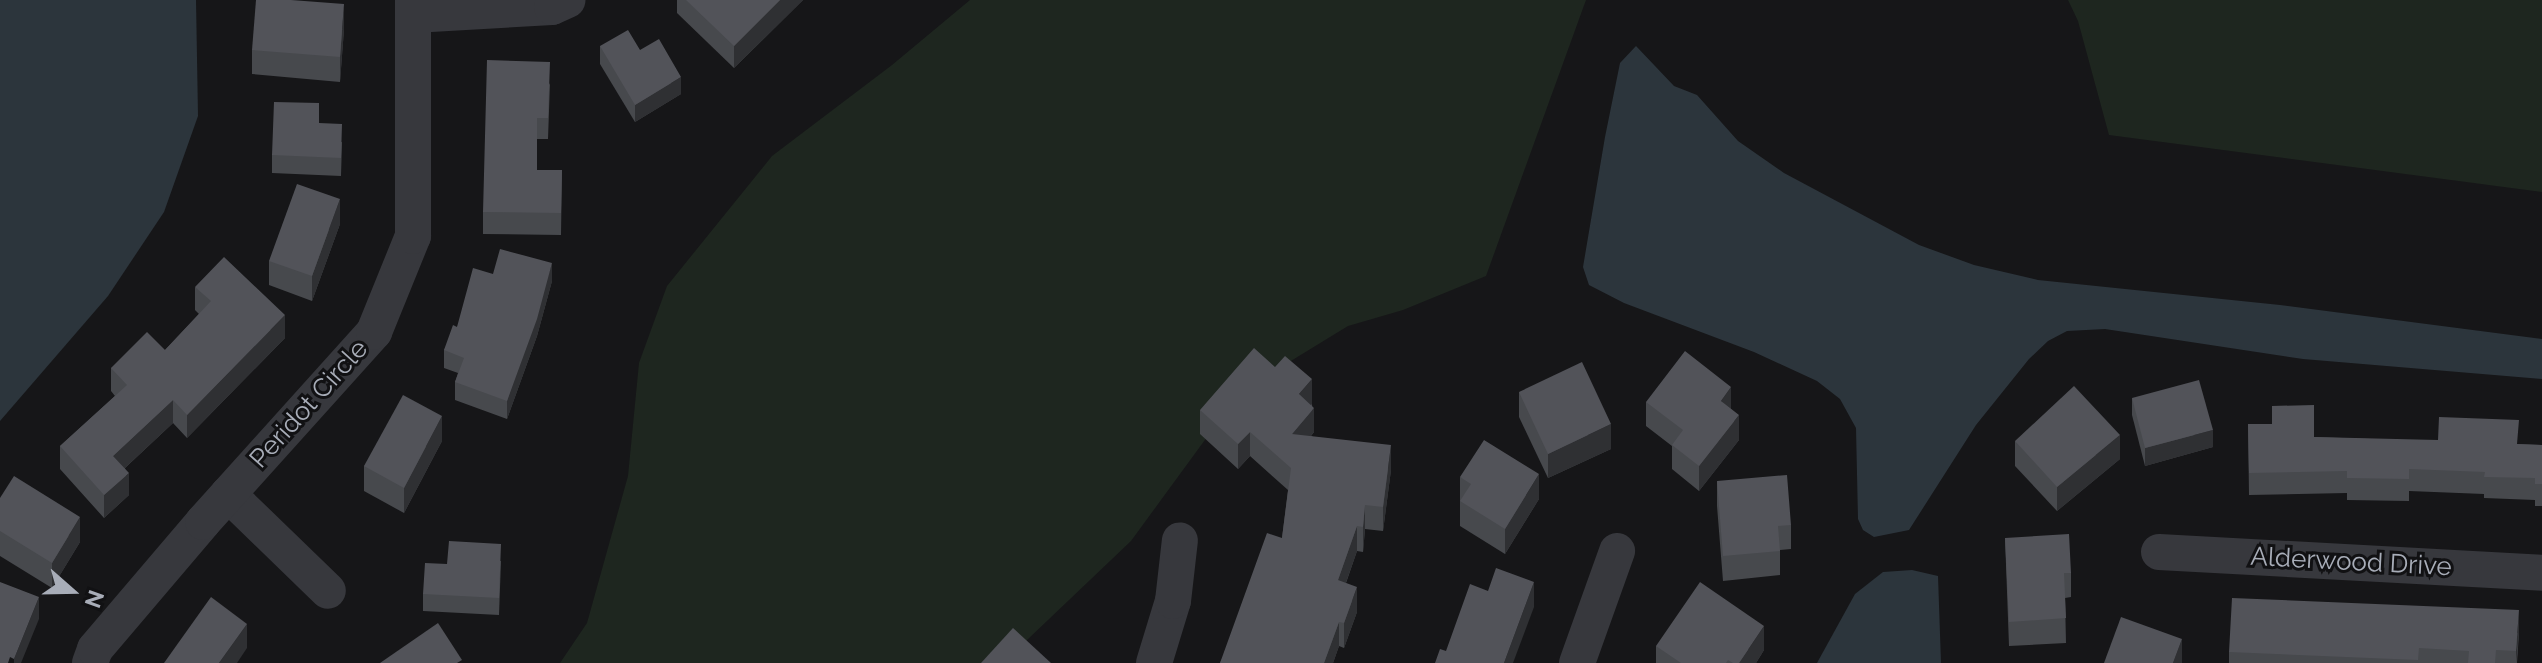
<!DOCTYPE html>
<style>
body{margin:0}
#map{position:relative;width:2542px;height:663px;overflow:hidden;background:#161618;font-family:Raleway,sans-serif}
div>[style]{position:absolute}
.green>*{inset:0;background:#1e261f}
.water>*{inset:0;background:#2c353c}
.minor>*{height:36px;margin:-18px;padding:0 18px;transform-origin:18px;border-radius:18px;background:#37383d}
.wall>*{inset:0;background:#47494d}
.shaded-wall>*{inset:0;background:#2f3033}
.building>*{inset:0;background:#525359}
span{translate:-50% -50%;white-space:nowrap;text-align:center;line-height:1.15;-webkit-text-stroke:6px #111113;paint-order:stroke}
.street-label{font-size:26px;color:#a8adb8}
.north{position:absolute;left:32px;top:551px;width:80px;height:80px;-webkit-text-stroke:6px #111113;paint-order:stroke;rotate:110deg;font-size:22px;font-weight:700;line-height:32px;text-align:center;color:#a8adb8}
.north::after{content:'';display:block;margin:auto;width:28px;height:36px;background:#a8adb8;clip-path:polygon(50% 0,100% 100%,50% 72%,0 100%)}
</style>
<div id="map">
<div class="green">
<i style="clip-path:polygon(970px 0,1586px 0,1486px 276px,1403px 310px,1348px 326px,1240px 392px,1131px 541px,1003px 663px,560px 663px,587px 623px,628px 476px,639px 363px,667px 286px,772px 156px,892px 65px)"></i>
<i style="clip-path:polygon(2068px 0,2542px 0,2542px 192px,2109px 135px,2078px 21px)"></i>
</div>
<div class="water">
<i style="clip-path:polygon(0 0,196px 0,198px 116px,164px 212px,108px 296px,0 421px)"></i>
<i style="clip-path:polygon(1636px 46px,1674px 86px,1697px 95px,1738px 141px,1784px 173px,1919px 245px,1974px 265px,2038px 280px,2280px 305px,2542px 339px,2542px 379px,2303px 359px,2105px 329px,2067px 331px,2048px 341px,2029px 359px,1976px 425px,1909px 530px,1874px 537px,1863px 530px,1858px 519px,1856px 428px,1840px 399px,1817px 381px,1754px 352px,1624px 303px,1589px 285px,1583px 267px,1605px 137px,1620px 63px)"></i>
<i style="clip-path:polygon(1912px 570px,1938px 576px,1941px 663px,1817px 663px,1855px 594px,1883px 572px)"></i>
</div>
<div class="minor">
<i style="left:413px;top:15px;width:139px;rotate:-3.3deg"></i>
<i style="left:552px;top:7px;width:17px;rotate:-24deg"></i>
<i style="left:228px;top:494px;width:139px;rotate:44.1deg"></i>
<i style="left:2159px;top:552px;width:384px;rotate:3.1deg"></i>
<i style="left:90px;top:663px;width:15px;rotate:-70deg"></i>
<i style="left:95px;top:649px;width:167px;rotate:-49.6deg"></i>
<i style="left:203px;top:522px;width:256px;rotate:-48deg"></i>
<i style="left:374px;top:332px;width:104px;rotate:-67.9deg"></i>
<i style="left:413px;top:236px;width:236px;rotate:-90deg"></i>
<i style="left:1154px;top:663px;width:65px;rotate:-73deg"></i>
<i style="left:1173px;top:601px;width:61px;rotate:-83.5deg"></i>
<i style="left:1577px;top:663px;width:119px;rotate:-70.3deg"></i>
</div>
<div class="wall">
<i style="clip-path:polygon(677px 0,803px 0,734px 68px,677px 13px)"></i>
<i style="clip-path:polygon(344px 29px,340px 82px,252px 74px,252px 50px)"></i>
<i style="clip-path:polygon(600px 46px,640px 50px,681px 94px,635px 122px,600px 64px)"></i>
<i style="clip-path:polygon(550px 83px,548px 139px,537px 139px,537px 170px,562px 170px,561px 235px,483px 234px,483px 212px)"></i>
<i style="clip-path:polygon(342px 142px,341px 176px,272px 173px,272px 155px)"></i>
<i style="clip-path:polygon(340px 224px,312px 301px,269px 285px,269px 261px)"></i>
<i style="clip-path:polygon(493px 274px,552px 281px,537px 336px,507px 419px,455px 400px,455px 382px,458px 373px,444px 368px,444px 350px,457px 327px)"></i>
<i style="clip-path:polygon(195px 287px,285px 338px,187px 438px,173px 423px,125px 468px,129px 495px,104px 518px,60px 469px,60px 446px,115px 396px,111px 391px,111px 368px,165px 350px,199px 314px,195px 310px)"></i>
<i style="clip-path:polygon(1519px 392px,1611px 449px,1548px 478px,1519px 417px)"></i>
<i style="clip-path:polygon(2132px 398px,2213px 447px,2145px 466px,2132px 415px)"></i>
<i style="clip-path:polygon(1646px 402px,1731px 409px,1739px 440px,1699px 491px,1672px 469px,1672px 446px,1646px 426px)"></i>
<i style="clip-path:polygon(1312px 404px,1314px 432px,1311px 436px,1391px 470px,1383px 531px,1365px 529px,1363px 552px,1357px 551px,1346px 583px,1357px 612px,1344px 648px,1339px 646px,1333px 663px,1220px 663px,1282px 538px,1288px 490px,1250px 456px,1238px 469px,1200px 434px,1200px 410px)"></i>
<i style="clip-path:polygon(2248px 424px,2314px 437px,2542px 445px,2542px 506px,2535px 506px,2535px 500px,2484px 498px,2484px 494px,2409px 491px,2409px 501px,2347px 500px,2347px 493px,2249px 495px)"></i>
<i style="clip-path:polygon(442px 441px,404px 513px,364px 491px,364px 466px)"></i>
<i style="clip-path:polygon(2015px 441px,2120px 459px,2057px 511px,2015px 466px)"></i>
<i style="clip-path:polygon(1460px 477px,1539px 499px,1505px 554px,1460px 526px)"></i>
<i style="clip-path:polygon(1717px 481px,1791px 525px,1791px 549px,1780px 550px,1780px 575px,1723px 581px,1717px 506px)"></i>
<i style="clip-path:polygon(0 498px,80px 542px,52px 588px,0 556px)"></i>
<i style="clip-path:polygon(2005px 538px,2071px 573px,2071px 597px,2065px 598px,2066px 643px,2009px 646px)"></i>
<i style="clip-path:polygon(501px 561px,499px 615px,423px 611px,423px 594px,447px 564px)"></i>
<i style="clip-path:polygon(2519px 633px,2517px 663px,2229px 663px,2229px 652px)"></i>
<i style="clip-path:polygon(1656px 646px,1764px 650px,1756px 663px,1656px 663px)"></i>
</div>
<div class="shaded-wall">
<i style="clip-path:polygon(780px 0,803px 0,734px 68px,734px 46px)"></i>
<i style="clip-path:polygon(344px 4px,344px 29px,340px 82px,340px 57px)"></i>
<i style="clip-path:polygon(681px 77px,681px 94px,635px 122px,635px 105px)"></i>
<i style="clip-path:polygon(340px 199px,340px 224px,312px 301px,312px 276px)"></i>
<i style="clip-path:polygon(552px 263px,552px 281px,537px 336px,507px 419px,507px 401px)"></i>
<i style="clip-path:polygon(285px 315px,285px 338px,187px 438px,187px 415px)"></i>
<i style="clip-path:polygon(1312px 379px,1312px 404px,1299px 418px,1299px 394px)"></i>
<i style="clip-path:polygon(1731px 387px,1731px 411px,1721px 401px)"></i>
<i style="clip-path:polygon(173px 400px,173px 423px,113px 479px,113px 456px)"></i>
<i style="clip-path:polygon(1314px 408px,1314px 432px,1292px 458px,1292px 434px)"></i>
<i style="clip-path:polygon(1739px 415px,1739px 440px,1699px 491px,1699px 466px)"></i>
<i style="clip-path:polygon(442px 416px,442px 441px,404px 513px,404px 488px)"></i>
<i style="clip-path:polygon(1611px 424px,1611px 449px,1548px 478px,1548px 454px)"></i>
<i style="clip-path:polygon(2213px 430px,2213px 447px,2145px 466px,2145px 448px)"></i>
<i style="clip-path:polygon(1250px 432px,1250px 456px,1238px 469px,1238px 444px)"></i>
<i style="clip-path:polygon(2120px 435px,2120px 459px,2057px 511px,2057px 487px)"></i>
<i style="clip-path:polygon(1391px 445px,1391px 470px,1383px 531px,1383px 507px)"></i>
<i style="clip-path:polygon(129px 473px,129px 495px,104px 518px,104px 495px)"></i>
<i style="clip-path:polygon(1539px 474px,1539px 499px,1505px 554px,1505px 529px)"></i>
<i style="clip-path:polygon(1365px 505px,1365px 529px,1363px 552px,1363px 527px)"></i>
<i style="clip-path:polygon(80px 517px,80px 542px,52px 588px,52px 563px)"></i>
<i style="clip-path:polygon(1357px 526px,1357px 551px,1338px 605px,1338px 580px)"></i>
<i style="clip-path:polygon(1534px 582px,1534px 607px,1513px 663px,1504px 663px)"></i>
<i style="clip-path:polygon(1357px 587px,1357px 612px,1344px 648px,1344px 623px)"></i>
<i style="clip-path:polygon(39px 597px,39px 619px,21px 663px,14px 663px,14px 659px)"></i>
<i style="clip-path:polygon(2519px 610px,2519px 633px,2516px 663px,2516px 651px)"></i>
<i style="clip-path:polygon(1339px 622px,1339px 646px,1333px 663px,1324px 663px)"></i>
<i style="clip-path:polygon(247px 624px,247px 648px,237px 663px,219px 663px)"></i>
<i style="clip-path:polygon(1764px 626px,1764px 650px,1756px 663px,1739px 663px)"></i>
<i style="clip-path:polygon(2182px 639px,2182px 663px,2173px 663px)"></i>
</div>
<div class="building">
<i style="clip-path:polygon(256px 0,291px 0,344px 4px,340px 57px,252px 50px)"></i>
<i style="clip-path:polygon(686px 0,780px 0,734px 46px)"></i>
<i style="clip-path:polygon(628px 30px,640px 50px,659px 39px,681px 77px,635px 105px,600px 46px)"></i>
<i style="clip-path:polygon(487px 60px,550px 62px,548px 118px,537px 118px,537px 170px,562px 170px,561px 213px,483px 212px)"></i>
<i style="clip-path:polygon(274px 102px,319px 103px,319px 123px,342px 124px,341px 158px,272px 155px)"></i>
<i style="clip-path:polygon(297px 184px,340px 199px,312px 276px,269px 261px)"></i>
<i style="clip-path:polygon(500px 249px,552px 263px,537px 319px,507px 401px,455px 382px,464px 358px,444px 350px,453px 325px,457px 327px,473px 268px,493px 274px)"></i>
<i style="clip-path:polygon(224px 257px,285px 315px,187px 415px,173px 400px,113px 456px,129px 473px,104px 495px,60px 446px,127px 385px,111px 368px,147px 332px,165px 350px,211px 301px,195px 287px)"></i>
<i style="clip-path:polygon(1254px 348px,1275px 367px,1285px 356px,1312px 379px,1299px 394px,1314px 408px,1292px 434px,1391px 445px,1383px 507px,1365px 505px,1363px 527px,1357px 526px,1338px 580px,1357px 587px,1344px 623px,1339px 622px,1324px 663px,1220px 663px,1267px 533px,1282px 538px,1291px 468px,1250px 432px,1238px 444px,1200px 410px)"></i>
<i style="clip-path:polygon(1685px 351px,1731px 387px,1721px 401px,1739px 415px,1699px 466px,1672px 445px,1683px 430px,1646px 402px)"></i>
<i style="clip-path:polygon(1582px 362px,1611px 424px,1548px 454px,1519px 392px)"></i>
<i style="clip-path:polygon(2199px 380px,2213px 430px,2145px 448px,2132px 398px)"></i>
<i style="clip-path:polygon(2074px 386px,2120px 435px,2057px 487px,2015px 441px)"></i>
<i style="clip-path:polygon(403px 395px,442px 416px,404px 488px,364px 466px)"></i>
<i style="clip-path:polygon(2314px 405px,2314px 437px,2438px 440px,2439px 417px,2519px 420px,2517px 444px,2542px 445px,2542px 484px,2535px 484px,2535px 478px,2484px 477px,2485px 472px,2409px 469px,2409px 479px,2347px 478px,2347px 471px,2249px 473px,2248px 424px,2272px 424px,2272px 406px)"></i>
<i style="clip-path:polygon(1484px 440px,1539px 474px,1505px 529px,1460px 501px,1471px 484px,1460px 477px)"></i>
<i style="clip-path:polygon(1787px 475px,1791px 525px,1778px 526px,1780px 551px,1723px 556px,1717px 481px)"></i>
<i style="clip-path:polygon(14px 476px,80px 517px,52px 563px,0 531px,0 498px)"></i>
<i style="clip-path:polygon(2069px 534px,2071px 573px,2064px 573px,2066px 618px,2009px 622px,2005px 538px)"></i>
<i style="clip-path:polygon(449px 541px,501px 544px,499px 598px,423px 594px,425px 563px,447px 564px)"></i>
<i style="clip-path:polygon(1496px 568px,1534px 582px,1504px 663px,1435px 663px,1440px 649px,1446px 651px,1470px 584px,1488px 591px)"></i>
<i style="clip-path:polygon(0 582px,39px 597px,14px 659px,10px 657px,8px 663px,0 663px)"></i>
<i style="clip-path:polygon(1700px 582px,1764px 626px,1739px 663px,1733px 663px,1728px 660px,1726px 663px,1681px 663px,1656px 646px)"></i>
<i style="clip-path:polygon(211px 597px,247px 624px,219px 663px,164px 663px)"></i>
<i style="clip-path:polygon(2232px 598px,2519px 610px,2516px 651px,2496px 650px,2495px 663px,2468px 663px,2469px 651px,2419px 648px,2418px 660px,2229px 652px)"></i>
<i style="clip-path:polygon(2121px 617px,2182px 639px,2173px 663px,2104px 663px)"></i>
<i style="clip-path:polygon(438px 623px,462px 660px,457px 663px,380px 663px)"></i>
<i style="clip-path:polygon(1013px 628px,1051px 663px,981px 663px)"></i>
</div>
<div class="street-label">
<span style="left:309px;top:404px;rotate:-48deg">Peridot Circle</span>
<span style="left:2351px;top:562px;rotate:3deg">Alderwood Drive</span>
</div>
<div class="north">N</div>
</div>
